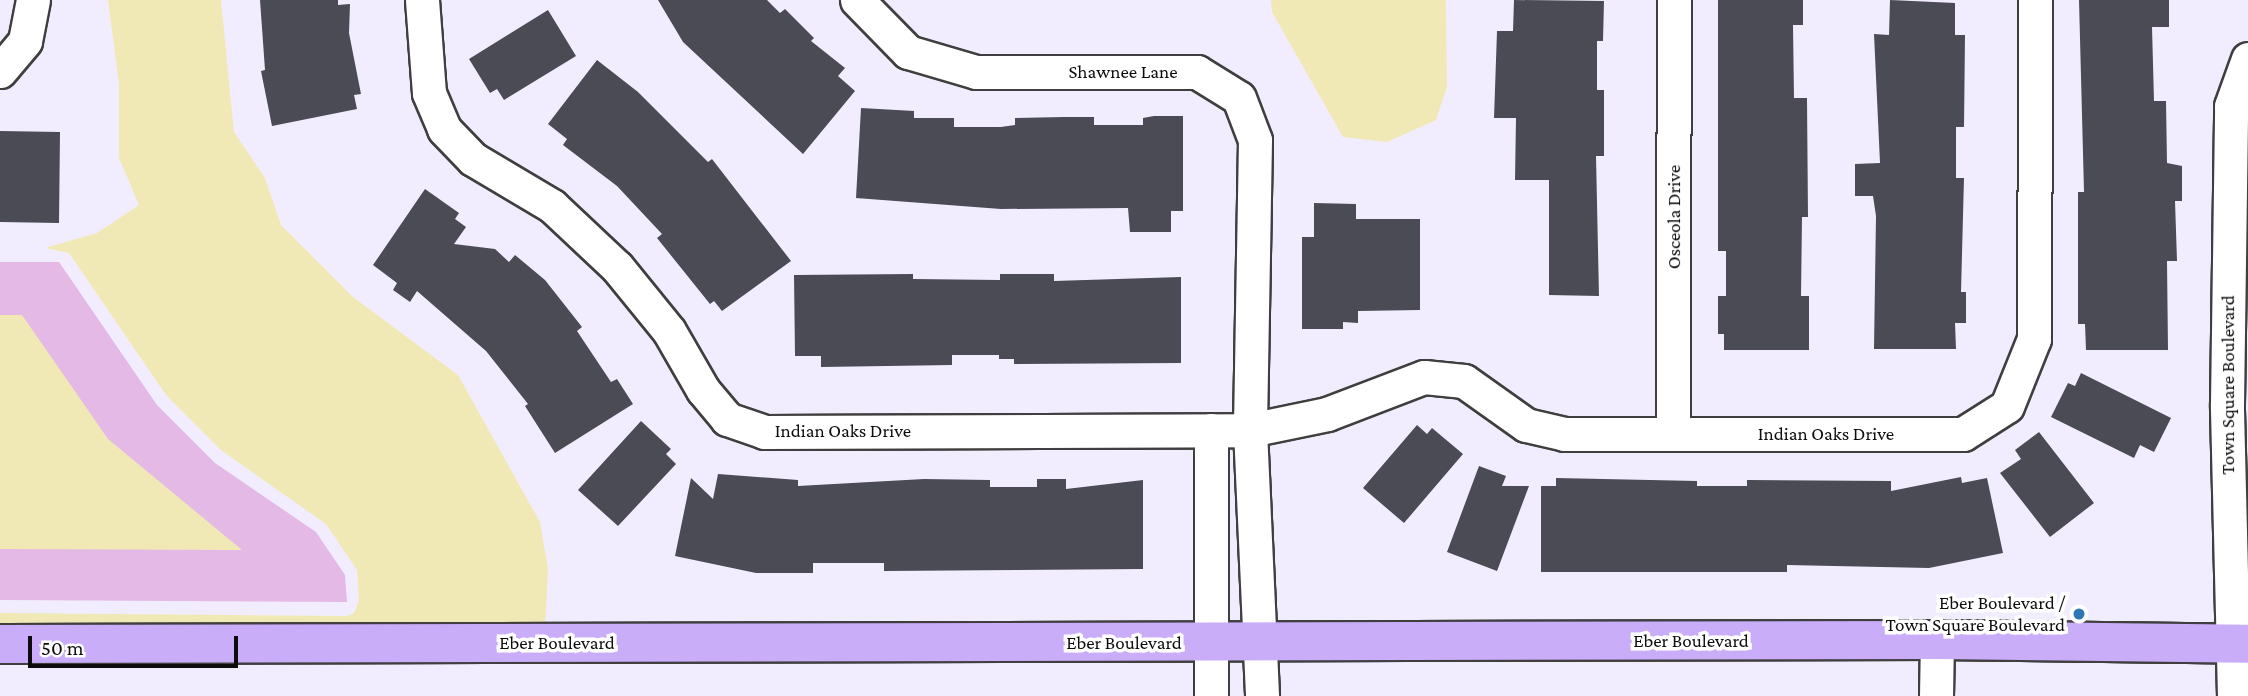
<!DOCTYPE html>
<style>
body{margin:0}
#map{position:relative;width:2248px;height:696px;overflow:hidden;background:#f2edfe;font-family:"Crimson Pro",serif}
div>[style]{position:absolute}
.green>*{inset:0;background:#e4b9e5}
.water>*{inset:0;background:#f1e9b5}
.building>*{inset:0;background:#4a4b54}
.roads{filter:drop-shadow(2px 0 #3f3f3f) drop-shadow(-2px 0 #3f3f3f) drop-shadow(0 2px #3f3f3f) drop-shadow(0 -2px #3f3f3f)}
.street>*{height:33px;margin:-16.5px;padding:0 16.5px;transform-origin:16.5px;border-radius:16.5px;background:#fff}
.secondary>*{height:38px;margin:-19px;padding:0 19px;transform-origin:19px;border-radius:19px;background:#caadf9}
.dots>*{width:19px;height:19px;translate:-50% -50%;box-sizing:border-box;border:4px solid #fff;border-radius:50%}
span{translate:-50% -50%;white-space:nowrap;text-align:center;line-height:1.15;-webkit-text-stroke:7px #fff;paint-order:stroke}
.street-label{font-size:19px;color:#0c0c0c}
.poi-label{font-size:19px;color:#0c0c0c}
.right{translate:-100% -50%;text-align:right}
.scale{position:absolute;left:28px;top:636px;width:210px;height:32px;box-sizing:border-box;border:4px solid #0c0c0c;border-top:0;padding-left:9px;font-size:21px;line-height:24px;white-space:nowrap;color:#0c0c0c;-webkit-text-stroke:5px #fff;paint-order:stroke}
</style>
<div id="map">
<div class="green">
<i style="clip-path:polygon(0 262px,59px 262px,157px 405px,215px 463px,316px 532px,345px 575px,347px 602px,0 600px)"></i>
</div>
<div class="water">
<i style="clip-path:polygon(108px 0,221px 0,234px 132px,265px 178px,281px 225px,353px 297px,458px 375px,540px 522px,548px 569px,545px 627px,0 623px,0 613px,347px 616px,354px 613px,359px 601px,357px 570px,326px 524px,222px 451px,166px 395px,69px 253px,45px 248px,97px 233px,139px 205px,119px 158px,119px 84px)"></i>
<i style="clip-path:polygon(1271px 0,1446px 0,1447px 87px,1436px 120px,1387px 142px,1343px 137px,1272px 12px)"></i>
<i style="clip-path:polygon(0 315px,22px 315px,108px 439px,242px 550px,0 549px)"></i>
</div>
<div class="building">
<i style="clip-path:polygon(260px 0,338px 0,338px 5px,350px 4px,349px 33px,361px 94px,354px 95px,357px 109px,272px 126px,261px 71px,265px 70px)"></i>
<i style="clip-path:polygon(658px 0,767px 0,780px 13px,785px 9px,814px 38px,811px 41px,845px 68px,838px 76px,855px 91px,803px 154px,683px 42px)"></i>
<i style="clip-path:polygon(1514px 0,1604px 1px,1603px 41px,1597px 41px,1597px 90px,1604px 90px,1604px 156px,1596px 156px,1599px 296px,1549px 295px,1549px 180px,1515px 180px,1516px 118px,1494px 118px,1497px 31px,1513px 31px)"></i>
<i style="clip-path:polygon(1718px 0,1803px 0,1803px 25px,1793px 25px,1794px 98px,1807px 98px,1808px 217px,1802px 217px,1801px 296px,1809px 296px,1809px 350px,1724px 350px,1724px 334px,1718px 334px,1718px 296px,1726px 296px,1726px 251px,1718px 251px)"></i>
<i style="clip-path:polygon(1890px 0,1955px 3px,1955px 35px,1965px 35px,1964px 127px,1956px 127px,1956px 178px,1964px 178px,1961px 292px,1966px 292px,1966px 323px,1955px 323px,1956px 349px,1874px 349px,1876px 216px,1873px 196px,1855px 196px,1855px 164px,1880px 163px,1874px 34px,1889px 35px)"></i>
<i style="clip-path:polygon(2079px 0,2169px 0,2169px 27px,2152px 27px,2154px 101px,2166px 101px,2167px 163px,2182px 166px,2182px 201px,2175px 201px,2177px 261px,2167px 261px,2168px 350px,2086px 350px,2085px 324px,2078px 324px,2078px 192px,2084px 192px)"></i>
<i style="clip-path:polygon(548px 10px,576px 56px,504px 100px,497px 89px,490px 93px,469px 59px)"></i>
<i style="clip-path:polygon(597px 60px,638px 92px,708px 162px,712px 159px,791px 261px,722px 311px,714px 301px,710px 304px,657px 238px,662px 234px,617px 186px,563px 145px,567px 139px,548px 124px)"></i>
<i style="clip-path:polygon(861px 108px,914px 111px,914px 118px,954px 118px,954px 127px,1001px 127px,1015px 125px,1015px 118px,1064px 117px,1094px 117px,1094px 125px,1143px 125px,1143px 118px,1154px 116px,1183px 116px,1183px 211px,1171px 211px,1171px 232px,1130px 232px,1128px 208px,1001px 209px,856px 198px)"></i>
<i style="clip-path:polygon(0 131px,60px 132px,59px 223px,0 222px)"></i>
<i style="clip-path:polygon(425px 189px,459px 213px,455px 219px,466px 227px,454px 244px,495px 249px,509px 262px,515px 255px,545px 280px,582px 327px,577px 331px,611px 382px,617px 379px,633px 404px,555px 453px,525px 406px,528px 404px,486px 351px,417px 291px,410px 302px,393px 290px,397px 283px,373px 265px)"></i>
<i style="clip-path:polygon(1314px 203px,1356px 204px,1356px 219px,1420px 219px,1420px 310px,1358px 311px,1358px 323px,1343px 322px,1343px 329px,1302px 329px,1302px 237px,1314px 237px)"></i>
<i style="clip-path:polygon(913px 274px,913px 279px,1000px 280px,1000px 274px,1054px 274px,1054px 281px,1181px 277px,1181px 363px,1014px 364px,1014px 359px,999px 359px,999px 355px,952px 355px,952px 365px,821px 367px,821px 356px,795px 356px,794px 275px)"></i>
<i style="clip-path:polygon(2081px 373px,2171px 418px,2154px 452px,2140px 445px,2134px 458px,2051px 417px,2068px 383px,2075px 386px)"></i>
<i style="clip-path:polygon(641px 421px,671px 449px,666px 454px,676px 464px,618px 526px,578px 490px)"></i>
<i style="clip-path:polygon(1417px 425px,1427px 434px,1432px 428px,1463px 454px,1404px 523px,1363px 488px)"></i>
<i style="clip-path:polygon(2039px 432px,2094px 503px,2050px 537px,2000px 473px,2021px 459px,2015px 450px)"></i>
<i style="clip-path:polygon(1479px 466px,1506px 476px,1502px 486px,1529px 486px,1497px 571px,1447px 552px)"></i>
<i style="clip-path:polygon(718px 474px,798px 480px,798px 486px,924px 479px,990px 480px,990px 487px,1037px 487px,1037px 479px,1066px 479px,1066px 489px,1143px 480px,1143px 569px,884px 571px,884px 563px,813px 563px,813px 573px,756px 573px,675px 556px,691px 478px,713px 499px)"></i>
<i style="clip-path:polygon(1961px 477px,1962px 483px,1987px 478px,2003px 553px,1929px 568px,1787px 565px,1787px 572px,1541px 572px,1541px 486px,1556px 486px,1556px 478px,1697px 481px,1697px 486px,1747px 486px,1747px 480px,1891px 481px,1891px 491px)"></i>
</div>
<div class="roads">
<div class="street">
<i style="left:422px;top:0;width:93px;rotate:85.7deg"></i>
<i style="left:429px;top:93px;width:39px;rotate:67deg"></i>
<i style="left:444px;top:129px;width:42px;rotate:46deg"></i>
<i style="left:473px;top:159px;width:92px;rotate:30.7deg"></i>
<i style="left:552px;top:206px;width:89px;rotate:43.2deg"></i>
<i style="left:617px;top:267px;width:82px;rotate:50.9deg"></i>
<i style="left:669px;top:331px;width:68px;rotate:60deg"></i>
<i style="left:703px;top:390px;width:38px;rotate:50deg"></i>
<i style="left:727px;top:419px;width:39px;rotate:19deg"></i>
<i style="left:764px;top:432px;width:486px;rotate:-0.2deg"></i>
<i style="left:1250px;top:430px;width:79px;rotate:-11.7deg"></i>
<i style="left:1327px;top:414px;width:104px;rotate:-20.9deg"></i>
<i style="left:1424px;top:377px;width:40px;rotate:5.7deg"></i>
<i style="left:1464px;top:381px;width:76px;rotate:35.4deg"></i>
<i style="left:1526px;top:425px;width:39px;rotate:13deg"></i>
<i style="left:1564px;top:434px;width:399px"></i>
<i style="left:1963px;top:434px;width:52px;rotate:-32.5deg"></i>
<i style="left:2007px;top:406px;width:72px;rotate:-68.1deg"></i>
<i style="left:2034px;top:339px;width:339px;rotate:-89.8deg"></i>
<i style="left:857px;top:0;width:73px;rotate:45.6deg"></i>
<i style="left:908px;top:52px;width:71px;rotate:16.4deg"></i>
<i style="left:976px;top:72px;width:221px"></i>
<i style="left:1197px;top:72px;width:49px;rotate:31.8deg"></i>
<i style="left:1239px;top:98px;width:45px;rotate:69.1deg"></i>
<i style="left:1255px;top:140px;width:290px;rotate:91deg"></i>
<i style="left:1250px;top:430px;width:266px;rotate:87.4deg"></i>
<i style="left:0;top:71px;width:39px;rotate:-50deg"></i>
<i style="left:25px;top:41px;width:42px;rotate:-79deg"></i>
<i style="left:1211px;top:430px;width:266px;rotate:90deg"></i>
<i style="left:1673px;top:434px;width:434px;rotate:-89.9deg"></i>
<i style="left:1936px;top:696px;width:56px;rotate:-89deg"></i>
<i style="left:2234px;top:696px;width:292px;rotate:-91.4deg"></i>
<i style="left:2227px;top:404px;width:298px;rotate:-89.2deg"></i>
<i style="left:2231px;top:106px;width:50px;rotate:-70.1deg"></i>
</div>
<div class="secondary">
<i style="left:0;top:644px;width:1937px;rotate:-0.12deg"></i>
<i style="left:1937px;top:640px;width:311px;rotate:0.7deg"></i>
</div>
</div>
<div class="dots">
<i style="left:2079px;top:614px;background:#2f77b2"></i>
</div>
<div class="street-label">
<span style="left:1123px;top:72px">Shawnee Lane</span>
<span style="left:1674px;top:217px;rotate:-90deg">Osceola Drive</span>
<span style="left:2228px;top:385px;rotate:-90deg">Town Square Boulevard</span>
<span style="left:843px;top:431px">Indian Oaks Drive</span>
<span style="left:1826px;top:434px">Indian Oaks Drive</span>
<span style="left:1691px;top:641px">Eber Boulevard</span>
<span style="left:557px;top:643px">Eber Boulevard</span>
<span style="left:1124px;top:643px">Eber Boulevard</span>
</div>
<div class="poi-label">
<span class="right" style="left:2065px;top:614px">Eber Boulevard /<br>Town Square Boulevard</span>
</div>
<div class="scale">50 m</div>
</div>
